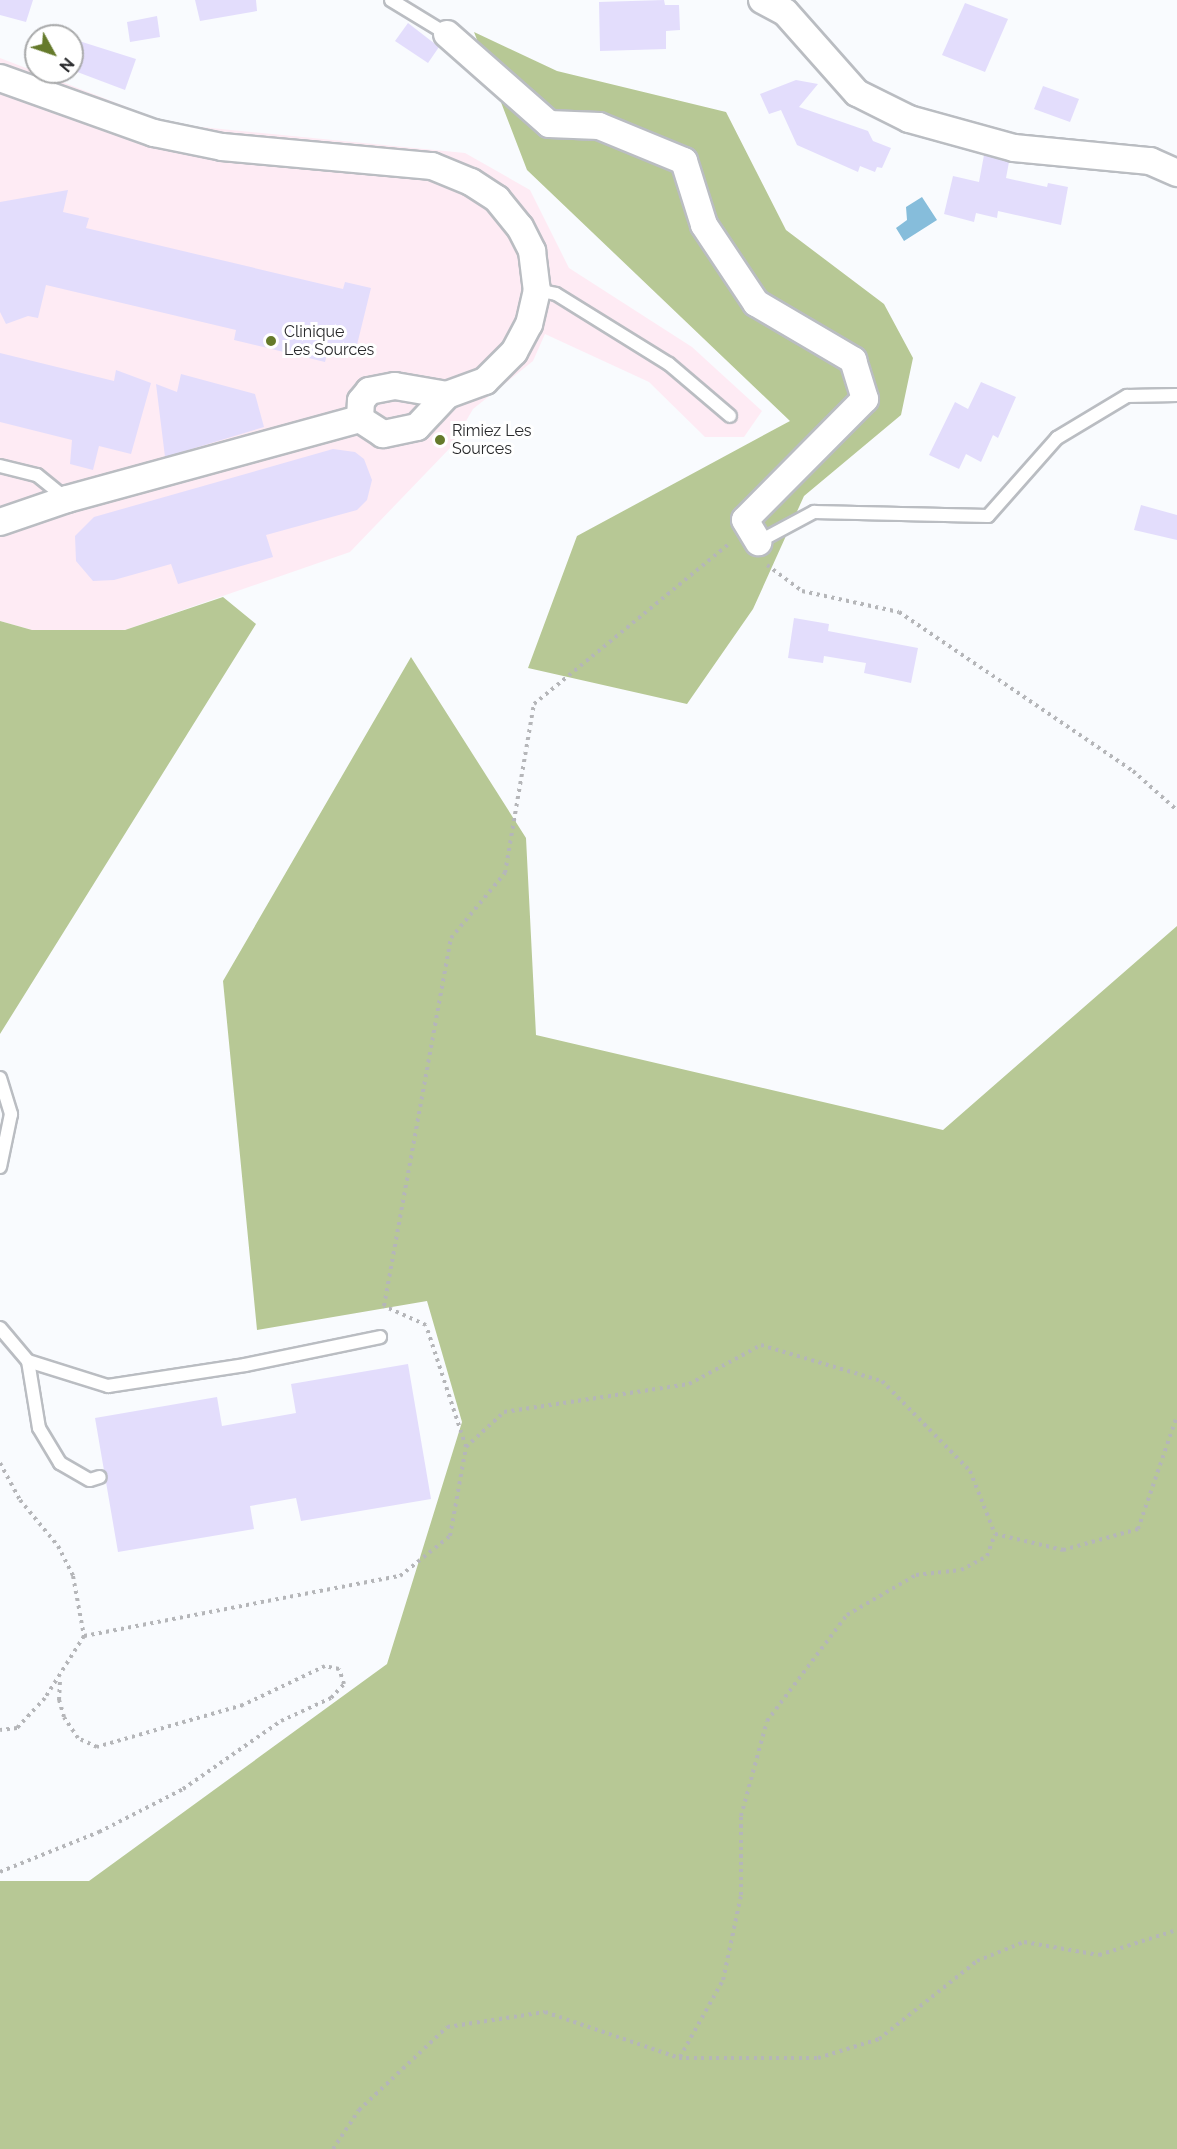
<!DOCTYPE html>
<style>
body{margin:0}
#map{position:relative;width:1177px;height:2149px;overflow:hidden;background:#f9fbfe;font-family:Raleway,sans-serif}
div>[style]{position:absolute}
.medical>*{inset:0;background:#feebf4}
.forest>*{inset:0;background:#b7c895}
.water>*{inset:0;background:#86bddb}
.building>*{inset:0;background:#e3ddfc}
.path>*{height:4px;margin-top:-2px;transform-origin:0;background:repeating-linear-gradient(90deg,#b5b6b9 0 3px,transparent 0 7.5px)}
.roads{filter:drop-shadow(2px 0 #babdc2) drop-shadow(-2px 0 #babdc2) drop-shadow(0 2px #babdc2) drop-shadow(0 -2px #babdc2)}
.lane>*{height:12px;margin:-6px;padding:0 6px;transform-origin:6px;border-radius:6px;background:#fff}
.street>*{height:26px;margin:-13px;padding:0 13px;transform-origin:13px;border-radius:13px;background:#fff}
.dots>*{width:16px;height:16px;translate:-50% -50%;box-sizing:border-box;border:3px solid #fff;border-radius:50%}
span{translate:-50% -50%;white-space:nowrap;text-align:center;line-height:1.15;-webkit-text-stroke:6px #fff;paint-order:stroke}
.poi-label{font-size:16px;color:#292a2c}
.left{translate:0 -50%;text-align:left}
.north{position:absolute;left:24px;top:24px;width:60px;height:60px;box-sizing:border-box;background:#fff;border:2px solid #a9aaab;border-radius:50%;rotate:130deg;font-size:16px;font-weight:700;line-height:24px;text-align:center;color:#292a2c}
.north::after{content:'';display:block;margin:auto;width:21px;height:27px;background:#657a2b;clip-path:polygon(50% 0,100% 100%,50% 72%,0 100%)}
</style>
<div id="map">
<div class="medical">
<i style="clip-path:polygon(0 58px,171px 124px,465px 153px,530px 190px,569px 268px,692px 347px,762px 411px,744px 437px,705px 437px,649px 382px,545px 334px,533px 361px,473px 409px,451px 447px,350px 552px,125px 630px,32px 630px,0 621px)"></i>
</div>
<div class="forest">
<i style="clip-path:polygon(474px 32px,557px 71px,726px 112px,786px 230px,884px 304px,913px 358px,901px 415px,804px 496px,753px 609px,687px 704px,528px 668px,577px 536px,790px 421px,527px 170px)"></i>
<i style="clip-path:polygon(223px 597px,256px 624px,0 1034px,0 621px,32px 630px,125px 630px)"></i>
<i style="clip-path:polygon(411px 657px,526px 838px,536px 1035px,943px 1130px,1177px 926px,1177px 2149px,0 2149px,0 1881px,89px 1881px,387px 1664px,462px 1422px,427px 1301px,257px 1330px,223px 981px)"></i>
</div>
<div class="water">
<i style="clip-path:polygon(922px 197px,937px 220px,904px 241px,896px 228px,907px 220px,906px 207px)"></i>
</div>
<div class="building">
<i style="clip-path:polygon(0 0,33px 0,26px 22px,0 15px)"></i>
<i style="clip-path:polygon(195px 0,256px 0,257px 11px,200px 21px)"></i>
<i style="clip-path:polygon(664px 0,665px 5px,679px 5px,680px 30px,666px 31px,666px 49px,600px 51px,599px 2px)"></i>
<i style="clip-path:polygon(965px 3px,1008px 19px,985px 72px,942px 55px)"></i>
<i style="clip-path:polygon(157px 16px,160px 37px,130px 42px,127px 22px)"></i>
<i style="clip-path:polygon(408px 23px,439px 47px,428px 63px,395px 41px)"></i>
<i style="clip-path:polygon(79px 41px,136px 59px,125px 90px,72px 70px,72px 58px)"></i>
<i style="clip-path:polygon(796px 80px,818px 84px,799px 107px,868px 131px,873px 141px,891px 148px,882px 168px,877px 167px,875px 172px,860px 166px,858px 172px,797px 145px,781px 110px,769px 114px,760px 94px)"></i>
<i style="clip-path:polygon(1043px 86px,1079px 99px,1070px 122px,1034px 109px)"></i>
<i style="clip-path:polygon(984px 155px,1009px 162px,1006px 178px,1047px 187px,1048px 183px,1068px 187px,1061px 225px,998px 211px,997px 218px,976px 213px,974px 222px,944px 214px,953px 176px,979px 182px)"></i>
<i style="clip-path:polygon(68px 190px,63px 212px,89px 218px,86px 228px,343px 289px,345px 282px,371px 288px,355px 353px,329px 347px,325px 362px,234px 340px,236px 330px,46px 285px,38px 318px,28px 316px,6px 324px,0 312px,0 202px)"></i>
<i style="clip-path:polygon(0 353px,114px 381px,116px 370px,151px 383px,131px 454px,99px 446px,93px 470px,70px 464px,72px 440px,0 422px)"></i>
<i style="clip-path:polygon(181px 374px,255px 394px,264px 427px,165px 457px,156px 384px,177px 392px)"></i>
<i style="clip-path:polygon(981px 382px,1016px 397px,998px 438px,993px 435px,981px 462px,966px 454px,959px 469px,929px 455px,955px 402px,968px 409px)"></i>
<i style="clip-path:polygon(333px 449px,355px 452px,364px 459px,372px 480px,367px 500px,357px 510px,266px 535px,273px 557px,178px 584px,171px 564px,114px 580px,93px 581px,76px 561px,75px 536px,94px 517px)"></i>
<i style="clip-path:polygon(1141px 505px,1177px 515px,1177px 540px,1134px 530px)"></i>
<i style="clip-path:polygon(794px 618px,829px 624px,828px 631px,918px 648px,911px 683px,864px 673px,866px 663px,824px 656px,823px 663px,788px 658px)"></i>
<i style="clip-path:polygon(408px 1364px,431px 1499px,301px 1521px,296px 1498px,250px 1506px,254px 1529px,118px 1552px,95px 1418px,217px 1397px,222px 1426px,296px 1413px,291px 1384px)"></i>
</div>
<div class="path">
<i style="left:767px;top:565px;width:44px;rotate:36.6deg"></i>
<i style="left:802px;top:591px;width:99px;rotate:12.2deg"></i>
<i style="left:899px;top:612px;width:283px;rotate:34.2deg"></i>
<i style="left:1133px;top:771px;width:59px;rotate:41.6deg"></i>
<i style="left:466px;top:1447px;width:128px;rotate:-108.2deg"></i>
<i style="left:426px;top:1325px;width:46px;rotate:-155.7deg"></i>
<i style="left:384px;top:1306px;width:374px;rotate:-79.7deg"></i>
<i style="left:451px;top:938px;width:85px;rotate:-50.3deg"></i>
<i style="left:505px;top:873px;width:171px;rotate:-80.3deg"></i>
<i style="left:534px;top:704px;width:254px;rotate:-39.4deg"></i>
<i style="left:0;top:1463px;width:42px;rotate:61.6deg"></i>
<i style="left:20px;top:1500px;width:60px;rotate:50.4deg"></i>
<i style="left:58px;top:1546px;width:34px;rotate:63deg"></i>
<i style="left:73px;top:1576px;width:61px;rotate:79.6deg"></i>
<i style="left:84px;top:1636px;width:73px;rotate:122.2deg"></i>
<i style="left:45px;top:1698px;width:41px;rotate:133deg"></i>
<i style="left:17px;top:1728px;width:17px;rotate:173deg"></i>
<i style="left:84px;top:1636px;width:322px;rotate:-10.8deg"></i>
<i style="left:400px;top:1576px;width:64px;rotate:-38.7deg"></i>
<i style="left:450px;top:1536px;width:90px;rotate:-79.8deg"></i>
<i style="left:466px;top:1447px;width:52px;rotate:-42.6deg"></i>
<i style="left:504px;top:1412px;width:187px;rotate:-8.6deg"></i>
<i style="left:689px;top:1384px;width:82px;rotate:-28.4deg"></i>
<i style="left:761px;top:1345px;width:126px;rotate:16.6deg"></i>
<i style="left:882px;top:1381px;width:126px;rotate:45.6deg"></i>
<i style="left:970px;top:1471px;width:68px;rotate:68.4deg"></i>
<i style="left:995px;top:1534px;width:70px;rotate:13.2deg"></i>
<i style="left:1063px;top:1550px;width:78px;rotate:-15.6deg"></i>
<i style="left:1138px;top:1529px;width:120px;rotate:-71deg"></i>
<i style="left:0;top:1872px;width:107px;rotate:-22deg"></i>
<i style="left:99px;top:1832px;width:94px;rotate:-27.1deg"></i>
<i style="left:183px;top:1789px;width:119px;rotate:-34.8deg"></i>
<i style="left:281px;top:1721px;width:55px;rotate:-24.7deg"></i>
<i style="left:331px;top:1698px;width:19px;rotate:-47deg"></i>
<i style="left:344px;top:1684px;width:16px;rotate:-108deg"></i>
<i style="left:339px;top:1669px;width:14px;rotate:-168deg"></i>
<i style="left:325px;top:1666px;width:91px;rotate:154.6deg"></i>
<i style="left:243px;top:1705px;width:152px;rotate:164deg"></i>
<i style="left:97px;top:1747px;width:21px;rotate:-155deg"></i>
<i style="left:78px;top:1738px;width:25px;rotate:-124deg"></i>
<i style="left:64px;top:1717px;width:18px;rotate:-106deg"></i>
<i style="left:59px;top:1700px;width:22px;rotate:-87deg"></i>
<i style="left:680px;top:2057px;width:88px;rotate:-60.8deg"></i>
<i style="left:723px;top:1980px;width:87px;rotate:-78deg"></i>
<i style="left:741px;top:1895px;width:79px;rotate:-90deg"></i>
<i style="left:741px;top:1816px;width:98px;rotate:-74.7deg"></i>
<i style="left:767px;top:1721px;width:133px;rotate:-53deg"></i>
<i style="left:847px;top:1615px;width:80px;rotate:-30.1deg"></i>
<i style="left:916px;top:1575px;width:45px;rotate:-6.3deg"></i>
<i style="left:961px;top:1570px;width:30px;rotate:-28deg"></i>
<i style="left:987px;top:1556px;width:23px;rotate:-70deg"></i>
<i style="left:333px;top:2149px;width:47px;rotate:-56.3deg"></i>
<i style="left:359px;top:2110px;width:121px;rotate:-43.3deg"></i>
<i style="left:447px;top:2027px;width:99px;rotate:-8.7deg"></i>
<i style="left:545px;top:2012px;width:142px;rotate:18.9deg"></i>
<i style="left:679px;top:2058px;width:139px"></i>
<i style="left:818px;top:2058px;width:64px;rotate:-17.3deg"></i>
<i style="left:879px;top:2039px;width:125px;rotate:-38.5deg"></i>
<i style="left:977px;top:1961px;width:51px;rotate:-22deg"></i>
<i style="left:1024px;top:1942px;width:76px;rotate:9.8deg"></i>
<i style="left:1099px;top:1955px;width:82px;rotate:-17.8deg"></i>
</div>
<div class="roads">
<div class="lane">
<i style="left:391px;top:0;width:66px;rotate:31.3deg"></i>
<i style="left:537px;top:290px;width:19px;rotate:12deg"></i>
<i style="left:556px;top:294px;width:133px;rotate:31.8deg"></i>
<i style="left:669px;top:364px;width:80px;rotate:40.4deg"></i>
<i style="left:0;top:466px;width:38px;rotate:14deg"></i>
<i style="left:37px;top:475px;width:38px;rotate:39deg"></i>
<i style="left:758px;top:542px;width:64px;rotate:-28.2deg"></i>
<i style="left:814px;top:512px;width:174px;rotate:1.3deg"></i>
<i style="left:988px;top:516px;width:104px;rotate:-48.5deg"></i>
<i style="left:1057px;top:438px;width:82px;rotate:-31deg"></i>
<i style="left:1127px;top:396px;width:50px;rotate:-1.1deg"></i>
<i style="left:0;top:1078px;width:38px;rotate:73deg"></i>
<i style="left:11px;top:1114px;width:54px;rotate:101.7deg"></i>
<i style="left:0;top:1328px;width:43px;rotate:49.7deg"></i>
<i style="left:28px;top:1361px;width:84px;rotate:17.4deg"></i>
<i style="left:108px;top:1386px;width:139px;rotate:-8.7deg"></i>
<i style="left:245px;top:1365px;width:138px;rotate:-11.7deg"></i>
<i style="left:28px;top:1361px;width:68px;rotate:80.7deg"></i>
<i style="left:39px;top:1428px;width:41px;rotate:59deg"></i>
<i style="left:60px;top:1463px;width:34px;rotate:30deg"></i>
<i style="left:90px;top:1480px;width:10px;rotate:-17deg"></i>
</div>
<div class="street">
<i style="left:762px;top:0;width:26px;rotate:28deg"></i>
<i style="left:785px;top:12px;width:108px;rotate:48.4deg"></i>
<i style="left:857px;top:93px;width:58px;rotate:26.6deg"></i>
<i style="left:909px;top:119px;width:109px;rotate:15.4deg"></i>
<i style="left:1014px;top:148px;width:137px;rotate:5.5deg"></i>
<i style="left:1150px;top:161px;width:30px;rotate:24deg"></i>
<i style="left:447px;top:34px;width:136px;rotate:41.4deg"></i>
<i style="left:549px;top:124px;width:50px;rotate:2.3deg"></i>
<i style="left:599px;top:126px;width:92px;rotate:22.4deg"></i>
<i style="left:684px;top:161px;width:67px;rotate:72.6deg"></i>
<i style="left:704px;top:225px;width:94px;rotate:56.3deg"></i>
<i style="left:756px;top:303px;width:113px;rotate:30.4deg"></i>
<i style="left:853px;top:360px;width:41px;rotate:72.9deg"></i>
<i style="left:865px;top:399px;width:170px;rotate:134.8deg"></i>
<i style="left:745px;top:520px;width:26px;rotate:59deg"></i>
<i style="left:0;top:78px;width:164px;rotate:19.7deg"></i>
<i style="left:154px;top:133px;width:69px;rotate:11.6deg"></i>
<i style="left:222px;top:147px;width:211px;rotate:5.2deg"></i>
<i style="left:432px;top:166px;width:42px;rotate:22.3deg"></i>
<i style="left:471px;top:182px;width:31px;rotate:33deg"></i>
<i style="left:497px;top:199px;width:36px;rotate:51deg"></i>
<i style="left:520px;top:227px;width:27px;rotate:63deg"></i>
<i style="left:532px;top:251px;width:39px;rotate:83deg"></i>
<i style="left:537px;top:290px;width:35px;rotate:103deg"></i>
<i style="left:529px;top:324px;width:32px;rotate:118deg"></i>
<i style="left:514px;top:352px;width:41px;rotate:135deg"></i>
<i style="left:485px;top:381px;width:40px;rotate:159.8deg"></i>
<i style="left:447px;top:395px;width:44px;rotate:133.2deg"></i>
<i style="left:417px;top:427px;width:35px;rotate:168deg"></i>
<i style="left:383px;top:434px;width:27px;rotate:-147deg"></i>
<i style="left:360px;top:419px;width:18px;rotate:-87deg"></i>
<i style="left:361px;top:401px;width:13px;rotate:-51deg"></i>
<i style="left:369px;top:391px;width:26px;rotate:-11deg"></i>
<i style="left:395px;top:386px;width:53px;rotate:9.8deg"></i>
<i style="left:0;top:522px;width:71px;rotate:-18.9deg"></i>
<i style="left:67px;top:499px;width:304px;rotate:-15.3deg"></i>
</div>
</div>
<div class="dots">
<i style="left:271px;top:341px;background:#657a2b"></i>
<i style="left:440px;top:440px;background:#657a2b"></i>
</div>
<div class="poi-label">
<span class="left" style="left:284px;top:341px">Clinique<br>Les Sources</span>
<span class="left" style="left:452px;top:440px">Rimiez Les<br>Sources</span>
</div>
<div class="north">N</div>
</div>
